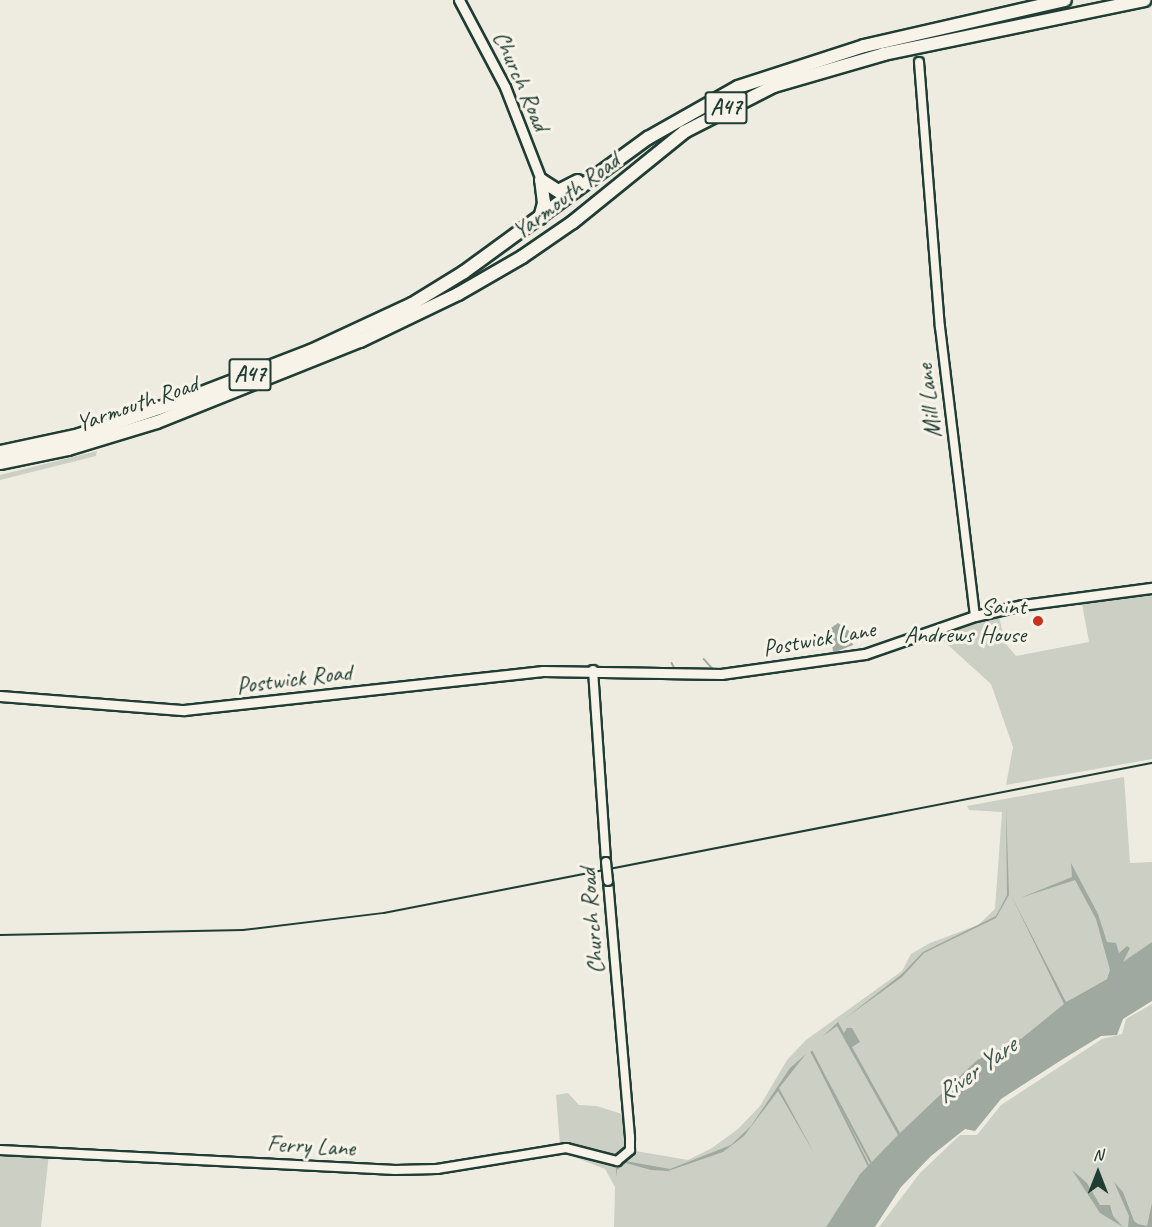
<!DOCTYPE html>
<style>
body{margin:0}
#map{position:relative;width:1152px;height:1227px;overflow:hidden;background:#eeece1;font-family:Caveat,sans-serif}
div>[style]{position:absolute}
.green>*{inset:0;background:#cccfc4}
.water>*{inset:0;background:#9fa99f}
.stream>*{height:1.5px;margin:-0.75px;padding:0 0.75px;transform-origin:0.75px;border-radius:0.75px;background:#9fa99f}
.roads{filter:drop-shadow(2px 0 #1f3d34) drop-shadow(-2px 0 #1f3d34) drop-shadow(0 2px #1f3d34) drop-shadow(0 -2px #1f3d34)}
.minor>*{height:8px;margin:-4px;padding:0 4px;transform-origin:4px;border-radius:4px;background:#f7f3e8}
.tertiary>*{height:9px;margin:-4.5px;padding:0 4.5px;transform-origin:4.5px;border-radius:4.5px;background:#f7f3e8}
.trunk>*{height:12px;margin:-6px;padding:0 6px;transform-origin:6px;border-radius:6px;background:#f7f3e8}
.rail>*{height:1.5px;margin:-0.75px;padding:0 0.75px;transform-origin:0.75px;border-radius:0.75px;background:#1f3d34}
.bridges{filter:drop-shadow(2px 0 #1f3d34) drop-shadow(-2px 0 #1f3d34) drop-shadow(0 2px #1f3d34) drop-shadow(0 -2px #1f3d34)}
.minor-bridge>*{height:8px;margin:-4px;padding:0 4px;transform-origin:4px;border-radius:4px;background:#f7f3e8}
.dots>*{width:16px;height:16px;translate:-50% -50%;box-sizing:border-box;border:3px solid #f7f3e8;border-radius:50%}
span{translate:-50% -50%;white-space:nowrap;text-align:center;line-height:1.15;-webkit-text-stroke:6px #f7f3e8;paint-order:stroke}
.shield-label span{padding:2px 4px;background:#f7f3e8;border:2px solid;border-radius:4px;-webkit-text-stroke-width:0}
.shield-label{font-size:22px;color:#1f3d34;font-weight:700}
.street-label{font-size:24px;color:#1f3d34}
.poi-label{font-size:24px;color:#1f3d34}
.right{translate:-100% -50%;text-align:right}
.water-label{font-size:26px;color:#3f584f;font-style:italic}
.north{position:absolute;left:1068px;top:1143px;width:60px;height:60px;-webkit-text-stroke:4px #f7f3e8;paint-order:stroke;rotate:0deg;font-size:16px;font-weight:700;line-height:24px;text-align:center;color:#1f3d34}
.north::after{content:'';display:block;margin:auto;width:21px;height:27px;background:#1f3d34;clip-path:polygon(50% 0,100% 100%,50% 72%,0 100%)}
</style>
<div id="map">
<div class="green">
<i style="clip-path:polygon(97px 451px,96px 456px,0 480px,0 475px)"></i>
<i style="clip-path:polygon(1139px 592px,1152px 593px,1152px 759px,1006px 785px,1013px 747px,991px 684px,937px 635px,999px 616px,1005px 643px,1016px 656px,1089px 642px,1081px 598px)"></i>
<i style="clip-path:polygon(1124px 777px,1130px 863px,1152px 862px,1152px 942px,1107px 979px,1071px 999px,1022px 1038px,977px 1060px,860px 1174px,826px 1227px,614px 1227px,615px 1187px,605px 1169px,572px 1156px,560px 1145px,556px 1095px,568px 1093px,579px 1105px,597px 1106px,628px 1116px,630px 1150px,688px 1160px,712px 1148px,738px 1129px,760px 1106px,787px 1060px,806px 1040px,902px 971px,911px 954px,930px 943px,978px 925px,995px 909px,1002px 812px,969px 810px,967px 806px)"></i>
<i style="clip-path:polygon(1152px 1004px,1152px 1227px,879px 1227px,920px 1173px,960px 1135px,977px 1135px,1001px 1105px,1102px 1039px,1122px 1034px,1126px 1019px)"></i>
<i style="clip-path:polygon(0 1152px,49px 1154px,41px 1227px,0 1227px)"></i>
</div>
<div class="water">
<i style="clip-path:polygon(838px 623px,849px 631px,853px 645px,833px 653px,831px 628px)"></i>
<i style="clip-path:polygon(1006px 804px,1009px 895px,996px 918px,924px 953px,902px 977px,843px 1020px,902px 974px,923px 952px,996px 916px,1007px 895px)"></i>
<i style="clip-path:polygon(1071px 863px,1098px 914px,1107px 942px,1116px 943px,1119px 953px,1127px 946px,1130px 948px,1123px 962px,1152px 942px,1152px 1001px,1123px 1019px,1117px 1035px,1101px 1036px,1063px 1059px,1001px 1099px,975px 1131px,965px 1129px,931px 1156px,901px 1187px,875px 1227px,826px 1227px,860px 1174px,898px 1135px,837px 1026px,823px 1036px,838px 1022px,844px 1033px,847px 1028px,852px 1028px,860px 1042px,852px 1047px,900px 1133px,977px 1060px,1022px 1038px,1064px 1004px,1011px 895px,1066px 1002px,1107px 979px,1110px 970px,1096px 919px,1075px 880px,1020px 898px,1072px 877px)"></i>
<i style="clip-path:polygon(806px 1054px,779px 1088px,814px 1153px,778px 1091px,744px 1136px,723px 1152px,668px 1171px,651px 1170px,626px 1163px,617px 1170px,616px 1177px,616px 1168px,625px 1161px,670px 1169px,731px 1145px,751px 1126px,790px 1068px)"></i>
<i style="clip-path:polygon(1072px 1170px,1087px 1183px,1100px 1205px,1110px 1205px,1113px 1216px,1123px 1227px,1100px 1213px)"></i>
<i style="clip-path:polygon(1114px 1182px,1123px 1192px,1134px 1221px,1138px 1224px,1147px 1226px,1152px 1203px,1152px 1227px,1128px 1227px,1129px 1216px)"></i>
</div>
<div class="stream">
<i style="left:704px;top:659px;width:15px;rotate:48deg"></i>
<i style="left:672px;top:663px;width:7px;rotate:63deg"></i>
<i style="left:745px;top:666px;width:89px;rotate:-8.4deg"></i>
<i style="left:608px;top:1155px;width:10px"></i>
<i style="left:869px;top:1167px;width:128px;rotate:-116.4deg"></i>
<i style="left:812px;top:1052px;width:125px;rotate:61.8deg"></i>
</div>
<div class="roads">
<div class="minor">
<i style="left:919px;top:62px;width:266px;rotate:85.5deg"></i>
<i style="left:940px;top:327px;width:291px;rotate:83.1deg"></i>
<i style="left:593px;top:670px;width:192px;rotate:86.1deg"></i>
<i style="left:0;top:1150px;width:396px;rotate:2.9deg"></i>
<i style="left:395px;top:1170px;width:42px;rotate:-1.4deg"></i>
<i style="left:437px;top:1169px;width:131px;rotate:-9.2deg"></i>
<i style="left:566px;top:1148px;width:53px;rotate:14.3deg"></i>
<i style="left:617px;top:1161px;width:17px;rotate:-40deg"></i>
<i style="left:630px;top:1150px;width:13px;rotate:-90deg"></i>
<i style="left:630px;top:1137px;width:257px;rotate:-94.9deg"></i>
</div>
<div class="tertiary">
<i style="left:459px;top:0;width:98px;rotate:62.1deg"></i>
<i style="left:505px;top:87px;width:100px;rotate:68.8deg"></i>
<i style="left:0;top:696px;width:185px;rotate:4.4deg"></i>
<i style="left:184px;top:710px;width:361px;rotate:-6.2deg"></i>
<i style="left:543px;top:671px;width:178px;rotate:1deg"></i>
<i style="left:721px;top:674px;width:145px;rotate:-7.9deg"></i>
<i style="left:865px;top:654px;width:116px;rotate:-19.1deg"></i>
<i style="left:975px;top:616px;width:48px;rotate:-13.2deg"></i>
<i style="left:1022px;top:605px;width:131px;rotate:-7.5deg"></i>
</div>
<div class="trunk">
<i style="left:541px;top:180px;width:20px;rotate:33deg"></i>
<i style="left:558px;top:191px;width:22px;rotate:-27deg"></i>
<i style="left:540px;top:218px;width:16px;rotate:-75deg"></i>
<i style="left:544px;top:203px;width:23px;rotate:-97deg"></i>
<i style="left:0;top:452px;width:81px;rotate:-12.1deg"></i>
<i style="left:79px;top:435px;width:116px;rotate:-18.6deg"></i>
<i style="left:189px;top:398px;width:131px;rotate:-21.1deg"></i>
<i style="left:311px;top:351px;width:111px;rotate:-25deg"></i>
<i style="left:412px;top:304px;width:61px;rotate:-31.6deg"></i>
<i style="left:464px;top:272px;width:228px;rotate:-36.1deg"></i>
<i style="left:648px;top:138px;width:103px;rotate:-29.5deg"></i>
<i style="left:738px;top:87px;width:133px;rotate:-18deg"></i>
<i style="left:864px;top:46px;width:206px;rotate:-12.9deg"></i>
<i style="left:0;top:463px;width:69px;rotate:-11.6deg"></i>
<i style="left:68px;top:449px;width:93px;rotate:-16.9deg"></i>
<i style="left:157px;top:422px;width:219px;rotate:-21.8deg"></i>
<i style="left:360px;top:341px;width:109px;rotate:-25.6deg"></i>
<i style="left:458px;top:294px;width:74px;rotate:-30deg"></i>
<i style="left:522px;top:257px;width:62px;rotate:-34.5deg"></i>
<i style="left:573px;top:222px;width:143px;rotate:-39deg"></i>
<i style="left:684px;top:132px;width:101px;rotate:-27.1deg"></i>
<i style="left:774px;top:86px;width:115px;rotate:-16.2deg"></i>
<i style="left:884px;top:54px;width:266px;rotate:-11.7deg"></i>
</div>
</div>
<div class="rail">
<i style="left:0;top:935px;width:243px;rotate:-1.2deg"></i>
<i style="left:243px;top:930px;width:142px;rotate:-6.9deg"></i>
<i style="left:384px;top:913px;width:783px;rotate:-11.05deg"></i>
</div>
<div class="bridges">
<div class="minor-bridge">
<i style="left:606px;top:862px;width:19px;rotate:84deg"></i>
</div>
</div>
<div class="dots">
<i style="left:1038px;top:621px;background:#c8321e"></i>
</div>
<div class="shield-label">
<span style="left:726px;top:108px">A47</span>
<span style="left:250px;top:375px">A47</span>
</div>
<div class="street-label">
<span style="left:521px;top:81px;rotate:66deg">Church Road</span>
<span style="left:566px;top:196px;rotate:-37deg">Yarmouth Road</span>
<span style="left:929px;top:401px;rotate:-97deg">Mill Lane</span>
<span style="left:137px;top:404px;rotate:-19deg">Yarmouth Road</span>
<span style="left:819px;top:639px;rotate:-10deg">Postwick Lane</span>
<span style="left:294px;top:679px;rotate:-7deg">Postwick Road</span>
<span style="left:592px;top:921px;rotate:-95deg">Church Road</span>
<span style="left:311px;top:1146px;rotate:3deg">Ferry Lane</span>
</div>
<div class="poi-label">
<span class="right" style="left:1026px;top:621px">Saint<br>Andrews House</span>
</div>
<div class="water-label">
<span style="left:976px;top:1070px;rotate:-36deg">River Yare</span>
</div>
<div class="north">N</div>
</div>
